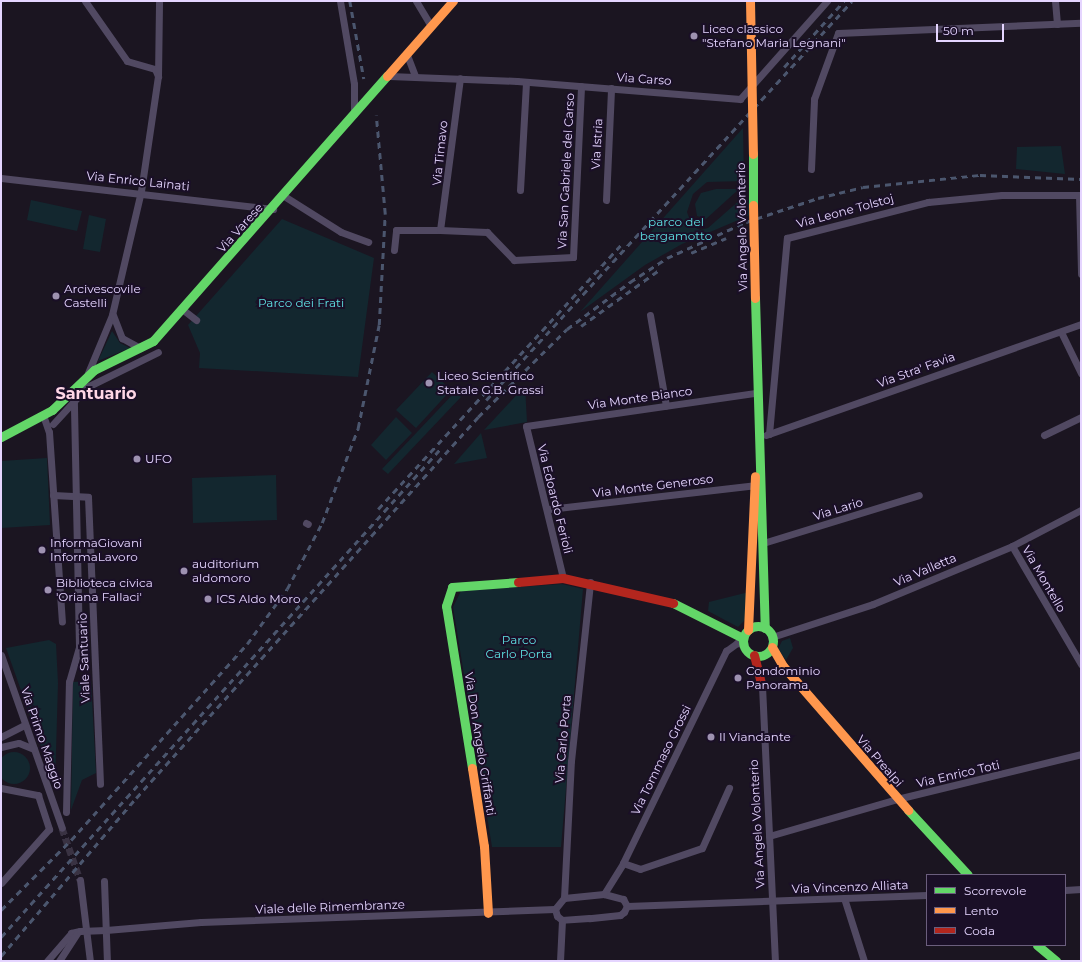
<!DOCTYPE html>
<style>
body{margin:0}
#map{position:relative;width:1082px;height:962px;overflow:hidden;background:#1b1521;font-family:Montserrat,sans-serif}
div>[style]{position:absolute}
.green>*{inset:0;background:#13272f}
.round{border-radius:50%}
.street-tunnel>*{height:7px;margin-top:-3.5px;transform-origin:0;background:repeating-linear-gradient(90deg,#393242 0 7px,transparent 0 10.5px)}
.street>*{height:7px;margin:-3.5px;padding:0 3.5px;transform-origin:3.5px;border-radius:3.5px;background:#514962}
.fast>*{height:9px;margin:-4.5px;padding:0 4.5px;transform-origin:4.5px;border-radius:4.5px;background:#63d668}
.fast>.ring{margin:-4.5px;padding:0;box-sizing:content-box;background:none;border:9px solid #63d668;border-radius:50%}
.slow>*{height:9px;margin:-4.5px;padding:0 4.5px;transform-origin:4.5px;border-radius:4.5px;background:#ff974d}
.jam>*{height:9px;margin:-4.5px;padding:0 4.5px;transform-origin:4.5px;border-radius:4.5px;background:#b3261e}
.rail>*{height:2.5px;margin-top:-1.25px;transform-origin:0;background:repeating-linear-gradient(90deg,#4b566e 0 6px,transparent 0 11px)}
.street-bridge>*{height:7px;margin:-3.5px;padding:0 3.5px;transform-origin:3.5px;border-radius:3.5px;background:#514962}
.slow-bridge>*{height:9px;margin:-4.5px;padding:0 4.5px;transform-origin:4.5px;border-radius:4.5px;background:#ff974d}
.dots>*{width:11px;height:11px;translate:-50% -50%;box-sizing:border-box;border:2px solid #1a0f27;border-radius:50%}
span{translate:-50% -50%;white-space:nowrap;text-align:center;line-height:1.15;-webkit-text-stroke:4px #1a0f27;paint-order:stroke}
.poi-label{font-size:12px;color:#e5d5ff}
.left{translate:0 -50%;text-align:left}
.street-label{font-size:12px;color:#e5d5ff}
.park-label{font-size:12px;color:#5ee0e2}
.district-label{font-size:16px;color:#ffd7e6;font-weight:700}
.frame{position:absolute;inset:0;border:2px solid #e5d5ff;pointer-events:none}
.legend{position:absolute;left:926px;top:874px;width:140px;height:72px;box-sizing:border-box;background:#1a0f27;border:1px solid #6b5e7d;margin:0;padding:5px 7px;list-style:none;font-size:12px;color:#e5d5ff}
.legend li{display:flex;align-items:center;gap:8px;height:20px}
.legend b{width:20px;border:1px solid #6b5e7d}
.scale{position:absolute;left:936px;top:24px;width:68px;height:18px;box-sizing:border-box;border:2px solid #e5d5ff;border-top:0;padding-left:5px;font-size:12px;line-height:14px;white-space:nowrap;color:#e5d5ff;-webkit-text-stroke:3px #1a0f27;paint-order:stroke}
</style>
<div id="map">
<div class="green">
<i style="clip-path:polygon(743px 128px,744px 181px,707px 182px,693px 194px,687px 212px,692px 226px,700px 230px,708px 228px,741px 199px,748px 200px,750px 215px,682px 244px,645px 265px,580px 312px)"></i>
<i style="clip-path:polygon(1061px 146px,1065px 174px,1016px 169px,1017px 147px)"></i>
<i style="clip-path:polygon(716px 189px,739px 189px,706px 219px,697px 216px,695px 204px,701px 193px)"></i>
<i style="clip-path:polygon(31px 200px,82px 211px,77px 231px,27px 220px)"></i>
<i style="clip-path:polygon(89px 215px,106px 219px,100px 252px,83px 249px)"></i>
<i style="clip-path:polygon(282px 219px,374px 258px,358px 377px,199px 368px,200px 353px,188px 325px)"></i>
<i style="clip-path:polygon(112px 331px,120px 343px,130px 348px,98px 361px)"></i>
<i style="clip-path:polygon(432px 372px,451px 390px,416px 428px,396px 410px)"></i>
<i style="clip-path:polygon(525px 386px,527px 422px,484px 430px)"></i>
<i style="clip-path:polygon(455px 392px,461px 397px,388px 474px,382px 469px)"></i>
<i style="clip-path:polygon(396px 417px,412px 433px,386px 460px,371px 445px)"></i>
<i style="clip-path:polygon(481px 433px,487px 458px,454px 464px)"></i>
<i style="clip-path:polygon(47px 458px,50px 525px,1px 528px,1px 461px)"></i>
<i style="clip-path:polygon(276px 475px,277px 520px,193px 523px,192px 478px)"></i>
<i style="clip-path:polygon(562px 584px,583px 589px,561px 847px,492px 847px,453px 607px,461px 591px)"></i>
<i style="clip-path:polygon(749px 592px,747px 618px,738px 627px,708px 611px,709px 602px)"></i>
<i style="clip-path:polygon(790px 638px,793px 648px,786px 660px,778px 649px,782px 641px)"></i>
<i style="clip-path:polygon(49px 640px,56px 644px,58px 683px,55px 786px,6px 648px)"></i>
<i style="clip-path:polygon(91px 681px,96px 773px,82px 780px,71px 810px,73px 682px)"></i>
<i class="round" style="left:-2px;top:752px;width:32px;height:32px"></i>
</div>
<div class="street-tunnel">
<i style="left:62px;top:828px;width:55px;rotate:70.9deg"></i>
</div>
<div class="street">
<i style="left:85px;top:1px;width:73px;rotate:55deg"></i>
<i style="left:127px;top:61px;width:29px;rotate:16deg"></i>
<i style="left:155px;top:69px;width:8px;rotate:67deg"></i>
<i style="left:158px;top:76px;width:116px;rotate:98.4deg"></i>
<i style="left:141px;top:191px;width:127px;rotate:103.2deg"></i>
<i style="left:112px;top:315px;width:63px;rotate:112.5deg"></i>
<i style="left:340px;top:1px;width:84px;rotate:80.4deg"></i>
<i style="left:354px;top:84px;width:30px;rotate:90deg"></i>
<i style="left:416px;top:1px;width:29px;rotate:59deg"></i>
<i style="left:1055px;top:1px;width:23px;rotate:85deg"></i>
<i style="left:407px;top:55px;width:22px;rotate:69deg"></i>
<i style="left:158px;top:76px;width:75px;rotate:-89.2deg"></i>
<i style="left:389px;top:76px;width:128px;rotate:2.2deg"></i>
<i style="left:517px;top:81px;width:224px;rotate:4.6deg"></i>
<i style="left:740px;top:99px;width:131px;rotate:-48.4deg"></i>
<i style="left:811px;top:169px;width:70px;rotate:-87.5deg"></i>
<i style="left:814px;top:99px;width:70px;rotate:-70deg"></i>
<i style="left:838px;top:33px;width:243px;rotate:-2.4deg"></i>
<i style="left:1px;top:178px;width:274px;rotate:6.5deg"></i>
<i style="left:520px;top:190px;width:107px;rotate:-86.8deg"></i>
<i style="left:1079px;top:195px;width:79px;rotate:88.5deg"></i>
<i style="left:284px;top:196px;width:67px;rotate:32.3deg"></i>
<i style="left:341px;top:232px;width:29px;rotate:20deg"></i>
<i style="left:606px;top:200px;width:112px;rotate:-87.4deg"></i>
<i style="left:440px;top:230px;width:153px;rotate:-82.5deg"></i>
<i style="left:394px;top:250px;width:20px;rotate:-84deg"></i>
<i style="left:396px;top:230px;width:44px"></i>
<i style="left:440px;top:230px;width:47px;rotate:2.4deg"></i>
<i style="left:487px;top:232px;width:39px;rotate:46deg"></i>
<i style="left:514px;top:260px;width:59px;rotate:-2.9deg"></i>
<i style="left:573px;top:257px;width:171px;rotate:-87.3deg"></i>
<i style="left:182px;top:309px;width:18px;rotate:38deg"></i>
<i style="left:113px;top:315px;width:25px;rotate:69deg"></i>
<i style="left:122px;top:338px;width:21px;rotate:29deg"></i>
<i style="left:650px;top:315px;width:92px;rotate:80deg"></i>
<i style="left:1061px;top:332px;width:46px;rotate:64deg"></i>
<i style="left:43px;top:415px;width:18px;rotate:71deg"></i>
<i style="left:49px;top:432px;width:190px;rotate:86.1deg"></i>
<i style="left:53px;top:424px;width:50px;rotate:-47.4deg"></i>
<i style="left:87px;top:387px;width:79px;rotate:-26.2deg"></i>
<i style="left:769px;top:434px;width:197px;rotate:-84.8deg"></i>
<i style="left:787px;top:238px;width:146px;rotate:-14.3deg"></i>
<i style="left:928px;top:202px;width:74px;rotate:-5.4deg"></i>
<i style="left:1002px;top:195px;width:79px"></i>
<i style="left:766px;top:435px;width:334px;rotate:-19.4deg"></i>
<i style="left:1044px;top:435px;width:41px;rotate:-25.9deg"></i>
<i style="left:53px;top:495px;width:35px;rotate:3deg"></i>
<i style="left:88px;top:497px;width:287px;rotate:87.6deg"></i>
<i style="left:549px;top:509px;width:209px;rotate:-6.6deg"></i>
<i style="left:306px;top:523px;width:2px;rotate:27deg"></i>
<i style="left:763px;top:543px;width:163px;rotate:-17.1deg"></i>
<i style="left:1012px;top:546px;width:137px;rotate:59.7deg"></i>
<i style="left:563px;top:578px;width:156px;rotate:-103.7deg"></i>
<i style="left:526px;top:426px;width:232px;rotate:-8.2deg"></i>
<i style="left:772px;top:637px;width:106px;rotate:-18.1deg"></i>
<i style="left:873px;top:604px;width:151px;rotate:-22.6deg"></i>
<i style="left:1012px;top:546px;width:78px;rotate:-27.6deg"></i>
<i style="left:1px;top:655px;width:183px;rotate:70.6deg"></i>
<i style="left:762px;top:686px;width:275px;rotate:87.3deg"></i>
<i style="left:1px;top:737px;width:27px;rotate:-27deg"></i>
<i style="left:1px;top:747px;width:18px;rotate:-13deg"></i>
<i style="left:19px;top:743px;width:16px;rotate:22deg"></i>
<i style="left:1px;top:788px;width:38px;rotate:11deg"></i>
<i style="left:38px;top:795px;width:36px;rotate:72deg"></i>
<i style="left:49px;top:829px;width:72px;rotate:131.6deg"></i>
<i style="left:66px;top:812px;width:130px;rotate:-88.7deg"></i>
<i style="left:69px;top:682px;width:37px;rotate:-74deg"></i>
<i style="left:79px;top:646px;width:249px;rotate:-91.2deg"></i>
<i style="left:769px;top:836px;width:133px;rotate:-16.1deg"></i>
<i style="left:897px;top:799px;width:189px;rotate:-13.7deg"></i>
<i style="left:623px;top:863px;width:18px;rotate:19deg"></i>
<i style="left:640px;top:869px;width:65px;rotate:-18.7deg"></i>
<i style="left:702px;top:848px;width:66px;rotate:-65.8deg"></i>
<i style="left:80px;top:880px;width:82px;rotate:83deg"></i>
<i style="left:104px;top:881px;width:80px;rotate:87.9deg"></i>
<i style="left:1065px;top:890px;width:16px;rotate:-4deg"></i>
<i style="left:604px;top:894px;width:36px;rotate:-58deg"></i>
<i style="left:623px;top:863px;width:236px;rotate:-64.1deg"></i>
<i style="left:726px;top:651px;width:14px;rotate:-36deg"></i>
<i style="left:737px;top:643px;width:6px;rotate:9deg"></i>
<i style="left:604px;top:894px;width:20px;rotate:15deg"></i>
<i style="left:623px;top:899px;width:8px;rotate:60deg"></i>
<i style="left:627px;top:906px;width:7px;rotate:117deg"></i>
<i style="left:624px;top:912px;width:5px;rotate:143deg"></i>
<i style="left:620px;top:915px;width:31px;rotate:174deg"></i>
<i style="left:589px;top:918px;width:27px;rotate:176deg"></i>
<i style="left:562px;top:920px;width:6px;rotate:-141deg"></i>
<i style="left:557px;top:916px;width:7px;rotate:-106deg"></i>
<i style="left:555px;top:909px;width:14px;rotate:-51deg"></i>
<i style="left:564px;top:898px;width:40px;rotate:-5.7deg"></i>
<i style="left:564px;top:898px;width:137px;rotate:-87.1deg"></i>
<i style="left:571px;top:761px;width:180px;rotate:-83.9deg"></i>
<i style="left:844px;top:898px;width:66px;rotate:72.4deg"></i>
<i style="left:627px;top:906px;width:300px;rotate:-2.1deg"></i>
<i style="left:106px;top:930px;width:95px;rotate:-4.8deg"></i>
<i style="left:201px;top:922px;width:354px;rotate:-2.1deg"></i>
<i style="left:47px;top:961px;width:37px;rotate:-49deg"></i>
<i style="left:71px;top:933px;width:9px;rotate:-13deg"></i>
<i style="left:59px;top:961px;width:33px;rotate:-57deg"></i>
<i style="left:560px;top:961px;width:41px;rotate:-87.2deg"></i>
</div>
<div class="fast">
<i style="left:753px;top:154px;width:51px;rotate:90deg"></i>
<i style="left:755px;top:298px;width:330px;rotate:88.3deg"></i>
<i style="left:1px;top:437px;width:58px;rotate:-27.9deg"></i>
<i style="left:52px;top:410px;width:58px;rotate:-43.6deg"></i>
<i style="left:94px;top:370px;width:66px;rotate:-26.2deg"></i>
<i style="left:153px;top:341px;width:354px;rotate:-48.6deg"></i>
<i style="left:673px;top:603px;width:78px;rotate:26.6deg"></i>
<i class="ring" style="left:743px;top:626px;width:21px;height:21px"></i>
<i style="left:472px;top:768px;width:164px;rotate:-99.1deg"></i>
<i style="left:446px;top:606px;width:20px;rotate:-72deg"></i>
<i style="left:452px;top:587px;width:66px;rotate:-4.3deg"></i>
<i style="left:908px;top:810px;width:88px;rotate:47.3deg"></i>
<i style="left:1037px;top:945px;width:25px;rotate:40deg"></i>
</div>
<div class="slow">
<i style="left:387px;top:76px;width:100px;rotate:-48.7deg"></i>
<i style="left:748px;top:630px;width:154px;rotate:-87.4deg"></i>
<i style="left:772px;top:647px;width:22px;rotate:60deg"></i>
<i style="left:783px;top:666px;width:191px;rotate:49deg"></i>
<i style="left:472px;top:768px;width:79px;rotate:81.3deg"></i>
<i style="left:484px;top:846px;width:67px;rotate:86.6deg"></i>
</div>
<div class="jam">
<i style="left:518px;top:582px;width:45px;rotate:-5.1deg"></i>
<i style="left:563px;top:578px;width:113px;rotate:12.8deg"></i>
<i style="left:754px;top:655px;width:32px;rotate:76deg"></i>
</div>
<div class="rail">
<i style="left:350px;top:1px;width:79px;rotate:79.8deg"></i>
<i style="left:784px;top:67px;width:89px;rotate:-47.7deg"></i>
<i style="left:691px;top:253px;width:38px;rotate:-23deg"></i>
<i style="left:581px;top:326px;width:96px;rotate:-35.7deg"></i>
<i style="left:486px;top:400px;width:541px;rotate:-47.47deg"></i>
<i style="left:378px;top:509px;width:360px;rotate:-47.4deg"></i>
<i style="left:1px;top:910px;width:99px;rotate:-45deg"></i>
<i style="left:71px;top:840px;width:263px;rotate:-48.1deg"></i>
<i style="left:247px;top:644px;width:68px;rotate:-54deg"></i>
<i style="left:287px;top:589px;width:75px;rotate:-62.1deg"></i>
<i style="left:322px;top:523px;width:102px;rotate:-69.2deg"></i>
<i style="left:358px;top:428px;width:105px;rotate:-78.5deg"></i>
<i style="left:379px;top:325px;width:111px;rotate:-86.9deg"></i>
<i style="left:385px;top:214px;width:99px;rotate:-95.2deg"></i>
<i style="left:1px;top:937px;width:659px;rotate:-48.01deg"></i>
<i style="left:1px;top:956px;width:208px;rotate:-49.5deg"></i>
<i style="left:136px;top:798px;width:512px;rotate:-48.09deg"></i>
<i style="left:478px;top:417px;width:125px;rotate:-44.7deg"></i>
<i style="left:567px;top:329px;width:79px;rotate:-36.7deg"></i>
<i style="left:630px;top:282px;width:44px;rotate:-33deg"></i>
<i style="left:667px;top:258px;width:87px;rotate:-24.5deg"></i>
<i style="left:746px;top:222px;width:76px;rotate:-18.4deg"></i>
<i style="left:818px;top:198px;width:46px;rotate:-13.7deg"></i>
<i style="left:863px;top:187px;width:118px;rotate:-5.9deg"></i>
<i style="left:980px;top:175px;width:101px;rotate:2.3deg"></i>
</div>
<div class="street-bridge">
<i style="left:80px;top:931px;width:26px;rotate:-2deg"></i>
</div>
<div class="slow-bridge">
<i style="left:750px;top:1px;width:153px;rotate:88.9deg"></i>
<i style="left:753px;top:205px;width:93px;rotate:88.8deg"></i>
</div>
<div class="dots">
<i style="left:694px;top:36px;background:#9e92b1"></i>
<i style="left:56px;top:296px;background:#9e92b1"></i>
<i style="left:429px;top:383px;background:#9e92b1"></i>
<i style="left:137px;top:459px;background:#9e92b1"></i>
<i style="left:42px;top:550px;background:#9e92b1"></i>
<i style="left:184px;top:571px;background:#9e92b1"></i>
<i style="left:48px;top:590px;background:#9e92b1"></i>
<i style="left:208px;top:599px;background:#9e92b1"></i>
<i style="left:738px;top:678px;background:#9e92b1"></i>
<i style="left:711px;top:737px;background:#9e92b1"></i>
</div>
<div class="poi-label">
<span class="left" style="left:702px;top:36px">Liceo classico<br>"Stefano Maria Legnani"</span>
<span class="left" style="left:64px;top:296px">Arcivescovile<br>Castelli</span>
<span class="left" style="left:437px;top:383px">Liceo Scientifico<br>Statale G.B. Grassi</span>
<span class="left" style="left:145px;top:459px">UFO</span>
<span class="left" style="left:50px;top:550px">InformaGiovani<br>InformaLavoro</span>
<span class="left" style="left:192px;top:571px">auditorium<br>aldomoro</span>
<span class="left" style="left:56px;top:590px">Biblioteca civica<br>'Oriana Fallaci'</span>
<span class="left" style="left:216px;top:599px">ICS Aldo Moro</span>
<span class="left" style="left:746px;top:678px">Condominio<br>Panorama</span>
<span class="left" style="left:719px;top:737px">Il Viandante</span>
</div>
<div class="street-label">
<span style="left:644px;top:79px;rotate:4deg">Via Carso</span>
<span style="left:597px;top:144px;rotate:-87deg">Via Istria</span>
<span style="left:440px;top:153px;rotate:-84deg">Via Timavo</span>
<span style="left:566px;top:171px;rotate:-87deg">Via San Gabriele del Carso</span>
<span style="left:138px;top:181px;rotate:6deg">Via Enrico Lainati</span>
<span style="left:845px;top:211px;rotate:-15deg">Via Leone Tolstoj</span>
<span style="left:742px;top:227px;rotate:-91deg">Via Angelo Volonterio</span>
<span style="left:240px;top:228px;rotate:-48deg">Via Varese</span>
<span style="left:916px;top:370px;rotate:-20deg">Via Stra' Favia</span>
<span style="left:640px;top:398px;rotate:-8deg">Via Monte Bianco</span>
<span style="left:653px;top:486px;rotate:-7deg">Via Monte Generoso</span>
<span style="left:555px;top:499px;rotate:76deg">Via Edoardo Ferioli</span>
<span style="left:838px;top:509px;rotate:-17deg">Via Lario</span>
<span style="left:925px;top:570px;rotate:-23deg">Via Valletta</span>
<span style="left:1044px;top:579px;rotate:60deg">Via Montello</span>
<span style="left:84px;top:658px;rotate:-92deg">Viale Santuario</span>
<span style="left:42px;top:738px;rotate:71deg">Via Primo Maggio</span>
<span style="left:563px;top:739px;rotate:-85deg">Via Carlo Porta</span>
<span style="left:480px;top:744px;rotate:81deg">Via Don Angelo Griffanti</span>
<span style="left:661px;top:760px;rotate:-64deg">Via Tommaso Grossi</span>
<span style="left:880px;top:761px;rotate:49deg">Via Prealpi</span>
<span style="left:958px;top:774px;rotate:-13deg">Via Enrico Toti</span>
<span style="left:757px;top:824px;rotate:-93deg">Via Angelo Volonterio</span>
<span style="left:850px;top:887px;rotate:-2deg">Via Vincenzo Alliata</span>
<span style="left:330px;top:907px;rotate:-2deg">Viale delle Rimembranze</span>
</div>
<div class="park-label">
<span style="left:676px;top:229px">parco del<br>bergamotto</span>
<span style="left:301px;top:303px">Parco dei Frati</span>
<span style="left:519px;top:647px">Parco<br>Carlo Porta</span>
</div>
<div class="district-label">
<span style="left:96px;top:394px">Santuario</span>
</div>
<div class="frame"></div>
<ul class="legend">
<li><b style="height:5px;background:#63d668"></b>Scorrevole</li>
<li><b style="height:5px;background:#ff974d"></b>Lento</li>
<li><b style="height:5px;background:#b3261e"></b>Coda</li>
</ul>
<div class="scale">50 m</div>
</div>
